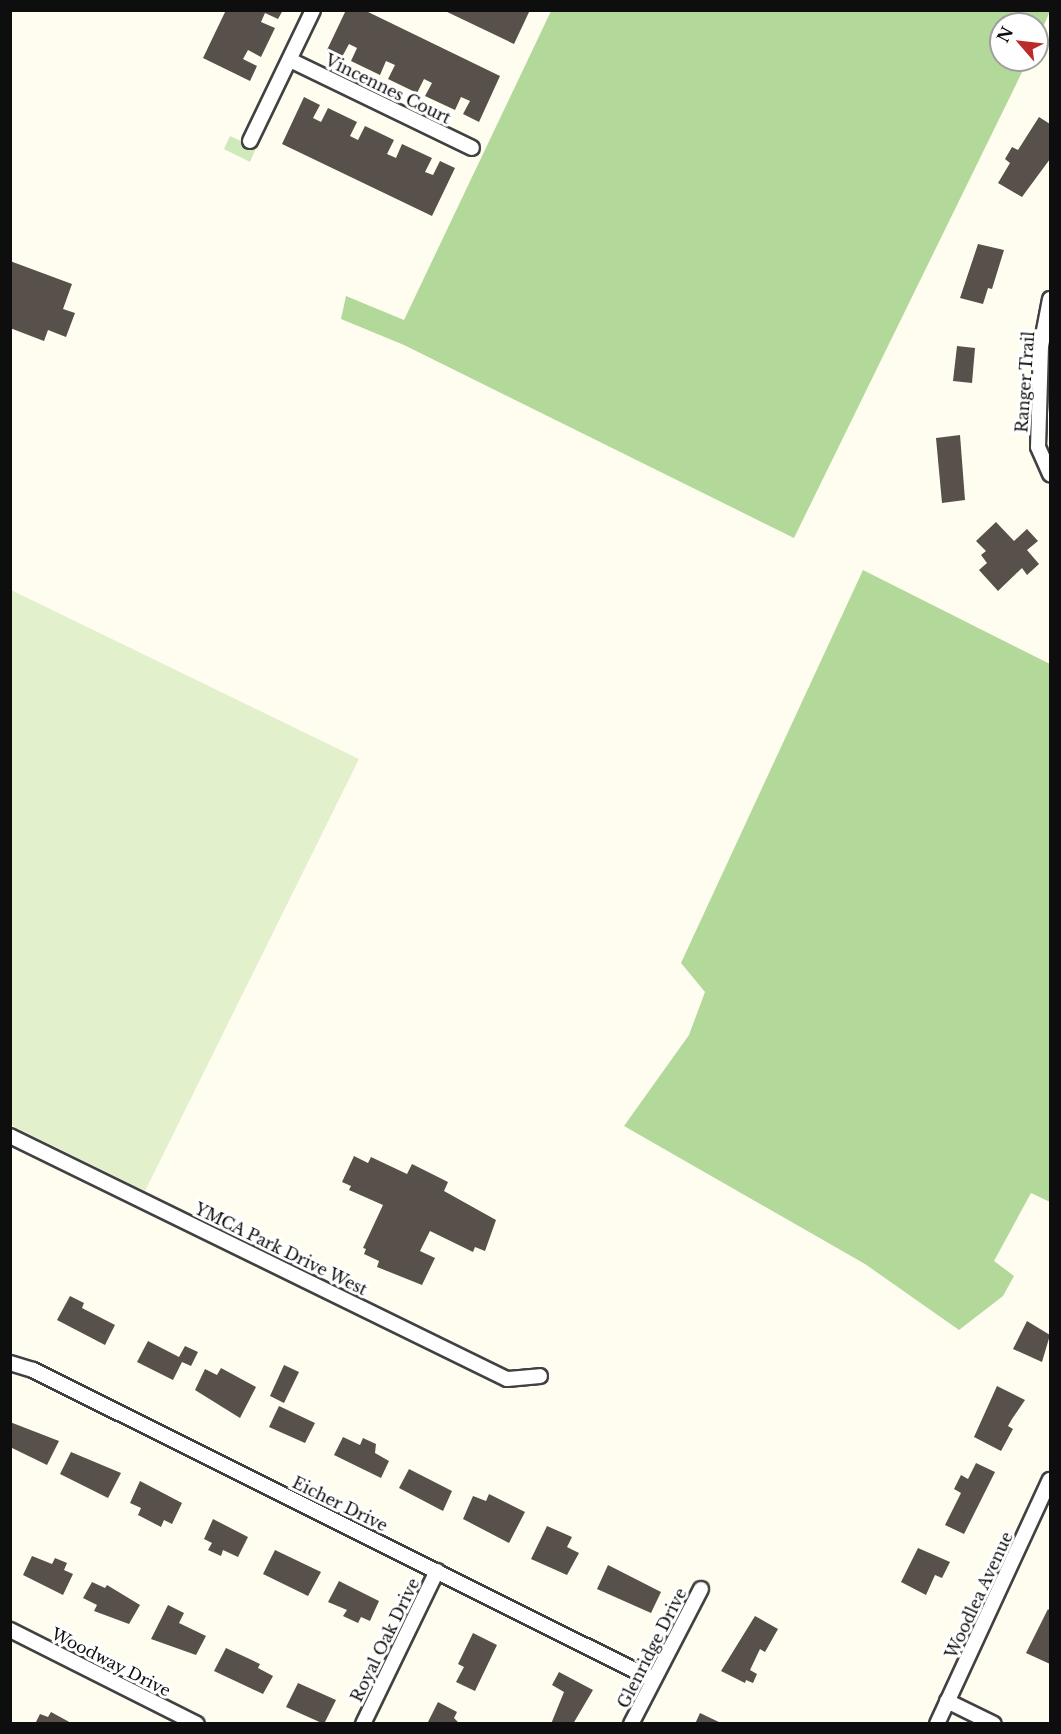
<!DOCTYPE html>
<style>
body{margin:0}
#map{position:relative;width:1061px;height:1734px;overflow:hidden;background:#fffdf0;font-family:"Libre Baskerville",serif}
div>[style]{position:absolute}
.green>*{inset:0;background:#d0e9ba}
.forest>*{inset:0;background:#b3d99a}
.pitch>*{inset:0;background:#e2f0cc}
.building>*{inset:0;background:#57504b}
.roads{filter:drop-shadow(2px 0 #414141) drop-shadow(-2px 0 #414141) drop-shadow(0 2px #414141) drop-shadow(0 -2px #414141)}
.street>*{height:14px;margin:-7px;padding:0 7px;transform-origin:7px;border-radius:7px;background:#fff}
span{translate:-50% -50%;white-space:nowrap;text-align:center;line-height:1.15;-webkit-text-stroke:6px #fff;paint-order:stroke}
.street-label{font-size:16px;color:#0e0e0e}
.frame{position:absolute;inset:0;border:12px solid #0e0e0e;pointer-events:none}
.north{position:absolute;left:989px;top:12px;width:60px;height:60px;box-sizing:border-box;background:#fff;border:2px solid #9f9f9f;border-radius:50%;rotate:298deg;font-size:16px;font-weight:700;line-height:24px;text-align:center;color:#0e0e0e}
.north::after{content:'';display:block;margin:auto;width:21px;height:27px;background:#bc2a29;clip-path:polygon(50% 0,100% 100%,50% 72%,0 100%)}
</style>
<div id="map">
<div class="green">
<i style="clip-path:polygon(230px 136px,256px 148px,250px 162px,224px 149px)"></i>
</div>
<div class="forest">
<i style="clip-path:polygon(551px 11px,1050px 11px,1037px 41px,1037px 24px,1001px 24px,1001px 60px,1028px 60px,794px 538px,404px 345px,341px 319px,346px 296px,404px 320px)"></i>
<i style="clip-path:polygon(863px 570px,1050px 664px,1050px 1202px,1031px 1193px,994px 1261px,1014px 1276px,1003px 1296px,959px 1330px,865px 1264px,624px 1126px,689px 1035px,705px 992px,681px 963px)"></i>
</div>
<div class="pitch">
<i style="clip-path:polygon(11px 590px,359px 759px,145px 1191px,11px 1125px)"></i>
</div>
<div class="building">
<i style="clip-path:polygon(226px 10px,283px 10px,278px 19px,265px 13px,261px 22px,275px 28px,261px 57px,248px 50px,243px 59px,257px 66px,250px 81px,203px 58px)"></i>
<i style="clip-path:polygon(346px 10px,364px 10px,500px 76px,479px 122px,463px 114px,470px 101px,461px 97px,455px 110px,425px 96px,432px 83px,424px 79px,417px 93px,388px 79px,395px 65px,386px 61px,380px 75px,351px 61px,357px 48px,349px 44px,342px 57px,327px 50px)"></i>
<i style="clip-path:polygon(443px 10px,530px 10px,514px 44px)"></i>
<i style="clip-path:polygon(304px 97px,320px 105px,313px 118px,321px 122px,328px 108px,357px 122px,350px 136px,358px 140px,365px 126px,394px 140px,387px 154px,396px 158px,402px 144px,432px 158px,425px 172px,433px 175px,440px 161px,455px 168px,432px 216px,282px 144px)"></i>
<i style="clip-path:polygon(1039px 117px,1050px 124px,1050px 159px,1022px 197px,998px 183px,1010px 163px,1005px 159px,1012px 147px,1018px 150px)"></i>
<i style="clip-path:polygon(978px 244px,1004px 250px,992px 289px,988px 288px,983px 304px,960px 298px)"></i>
<i style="clip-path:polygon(10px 261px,72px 284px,63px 309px,75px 313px,66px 337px,48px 330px,44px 341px,10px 328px)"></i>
<i style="clip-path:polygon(957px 346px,975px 348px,972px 383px,953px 381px)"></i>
<i style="clip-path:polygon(960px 435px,965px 500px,942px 503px,936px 438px)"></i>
<i style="clip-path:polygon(996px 522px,1014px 541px,1027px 529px,1038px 541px,1027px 550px,1039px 564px,1027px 575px,1022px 568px,998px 591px,979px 570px,987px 563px,981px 555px,986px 551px,976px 541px)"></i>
<i style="clip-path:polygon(354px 1156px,368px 1163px,371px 1157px,407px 1174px,412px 1164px,448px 1182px,444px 1191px,496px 1220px,485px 1251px,475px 1247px,473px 1252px,430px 1231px,420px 1251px,435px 1258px,422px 1285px,377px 1267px,379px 1261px,364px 1254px,366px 1249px,363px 1248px,383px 1205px,349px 1190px,351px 1186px,342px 1182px)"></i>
<i style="clip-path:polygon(70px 1296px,84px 1303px,82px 1308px,115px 1325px,105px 1345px,57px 1320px)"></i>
<i style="clip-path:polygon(1027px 1321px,1050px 1335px,1042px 1362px,1013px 1349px)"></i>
<i style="clip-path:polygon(148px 1341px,179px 1357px,185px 1346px,198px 1352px,191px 1366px,182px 1362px,173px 1380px,137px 1362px)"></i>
<i style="clip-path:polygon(284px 1365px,299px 1372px,284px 1403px,270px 1396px)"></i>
<i style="clip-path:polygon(221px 1368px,256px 1387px,240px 1418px,195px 1390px,205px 1369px,217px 1375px)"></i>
<i style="clip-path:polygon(997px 1386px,1025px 1400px,1012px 1419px,1008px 1426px,1013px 1429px,1001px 1451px,974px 1437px)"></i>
<i style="clip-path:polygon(279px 1406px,315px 1423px,305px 1443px,269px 1427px)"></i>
<i style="clip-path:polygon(10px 1422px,59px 1441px,47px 1465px,10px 1447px)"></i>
<i style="clip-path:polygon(343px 1437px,360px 1445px,363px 1438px,376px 1444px,375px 1453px,389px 1461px,381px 1478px,334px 1455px)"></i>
<i style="clip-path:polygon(71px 1452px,121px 1473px,108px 1498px,60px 1474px)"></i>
<i style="clip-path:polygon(976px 1463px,995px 1472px,964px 1534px,945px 1525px,961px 1493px,954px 1489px,961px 1475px,968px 1479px)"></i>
<i style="clip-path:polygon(409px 1469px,452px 1491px,443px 1511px,399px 1488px)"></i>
<i style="clip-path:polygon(140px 1481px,182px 1503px,172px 1524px,164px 1520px,161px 1527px,138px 1515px,141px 1508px,130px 1503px)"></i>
<i style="clip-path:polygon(489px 1494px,525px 1512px,509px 1543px,463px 1519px,473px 1496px,486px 1501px)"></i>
<i style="clip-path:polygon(213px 1519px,248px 1537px,238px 1557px,223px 1550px,221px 1556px,208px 1550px,212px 1543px,204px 1539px)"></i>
<i style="clip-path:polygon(547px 1526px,572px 1537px,567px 1547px,579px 1553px,567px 1575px,531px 1559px)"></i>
<i style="clip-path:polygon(918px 1548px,950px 1562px,942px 1578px,935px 1575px,926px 1595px,901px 1582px)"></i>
<i style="clip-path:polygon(275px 1550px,321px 1572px,308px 1596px,263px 1574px)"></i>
<i style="clip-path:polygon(32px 1556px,52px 1564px,55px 1558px,67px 1563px,64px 1570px,73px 1574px,63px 1595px,23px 1575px)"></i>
<i style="clip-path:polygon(608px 1565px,661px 1592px,651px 1613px,597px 1589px)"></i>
<i style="clip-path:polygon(339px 1581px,379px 1601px,370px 1621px,361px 1617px,358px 1623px,343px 1616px,347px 1610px,328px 1602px)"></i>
<i style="clip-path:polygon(92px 1582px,105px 1588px,107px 1585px,140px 1605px,129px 1624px,94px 1611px,97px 1605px,83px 1598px)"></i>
<i style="clip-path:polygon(168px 1605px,184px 1613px,179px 1623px,206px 1636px,196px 1655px,151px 1639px)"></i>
<i style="clip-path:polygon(1048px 1609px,1050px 1611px,1050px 1664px,1026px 1653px)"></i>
<i style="clip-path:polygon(755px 1616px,778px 1629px,765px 1652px,760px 1649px,750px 1670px,757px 1674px,753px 1683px,746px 1680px,745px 1683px,721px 1671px)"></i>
<i style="clip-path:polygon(473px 1633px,497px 1645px,475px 1691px,456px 1682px,464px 1667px,458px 1664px)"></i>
<i style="clip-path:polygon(226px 1648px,260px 1664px,258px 1668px,273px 1676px,263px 1694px,214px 1671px)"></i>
<i style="clip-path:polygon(559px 1672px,593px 1690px,573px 1724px,551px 1724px,564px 1692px,552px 1685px)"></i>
<i style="clip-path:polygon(298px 1683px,336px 1700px,324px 1724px,286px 1707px)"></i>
<i style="clip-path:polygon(438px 1702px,457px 1712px,454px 1718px,460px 1724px,427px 1724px)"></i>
<i style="clip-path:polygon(51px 1712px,73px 1724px,35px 1724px,40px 1714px,48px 1717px)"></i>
<i style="clip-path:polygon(700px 1713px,723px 1724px,695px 1724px)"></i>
</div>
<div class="roads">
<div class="street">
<i style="left:290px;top:60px;width:202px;rotate:25.8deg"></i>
<i style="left:250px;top:141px;width:145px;rotate:-64.3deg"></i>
<i style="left:1050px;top:299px;width:48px;rotate:100.8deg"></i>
<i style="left:1041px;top:346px;width:101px;rotate:91.7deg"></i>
<i style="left:1038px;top:447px;width:30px;rotate:66deg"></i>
<i style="left:10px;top:1136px;width:553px;rotate:26.06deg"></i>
<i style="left:507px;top:1379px;width:33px;rotate:-5deg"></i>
<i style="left:10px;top:1363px;width:24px;rotate:17deg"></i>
<i style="left:33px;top:1370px;width:692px;rotate:26.53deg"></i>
<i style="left:10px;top:1630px;width:209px;rotate:26.7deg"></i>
<i style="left:947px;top:1701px;width:52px;rotate:26.1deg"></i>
<i style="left:363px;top:1724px;width:170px;rotate:-64.2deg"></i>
<i style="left:631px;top:1724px;width:152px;rotate:-62.6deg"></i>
<i style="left:937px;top:1724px;width:269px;rotate:-65.2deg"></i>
</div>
</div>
<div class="street-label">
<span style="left:388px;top:89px;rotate:26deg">Vincennes Court</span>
<span style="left:1025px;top:382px;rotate:-86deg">Ranger Trail</span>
<span style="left:281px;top:1249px;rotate:26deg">YMCA Park Drive West</span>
<span style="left:340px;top:1504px;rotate:26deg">Eicher Drive</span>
<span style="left:979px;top:1595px;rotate:-65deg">Woodlea Avenue</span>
<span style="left:385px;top:1640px;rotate:-64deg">Royal Oak Drive</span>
<span style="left:652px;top:1648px;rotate:-63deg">Glenridge Drive</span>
<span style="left:111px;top:1662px;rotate:27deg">Woodway Drive</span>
</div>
<div class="frame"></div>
<div class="north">N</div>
</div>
